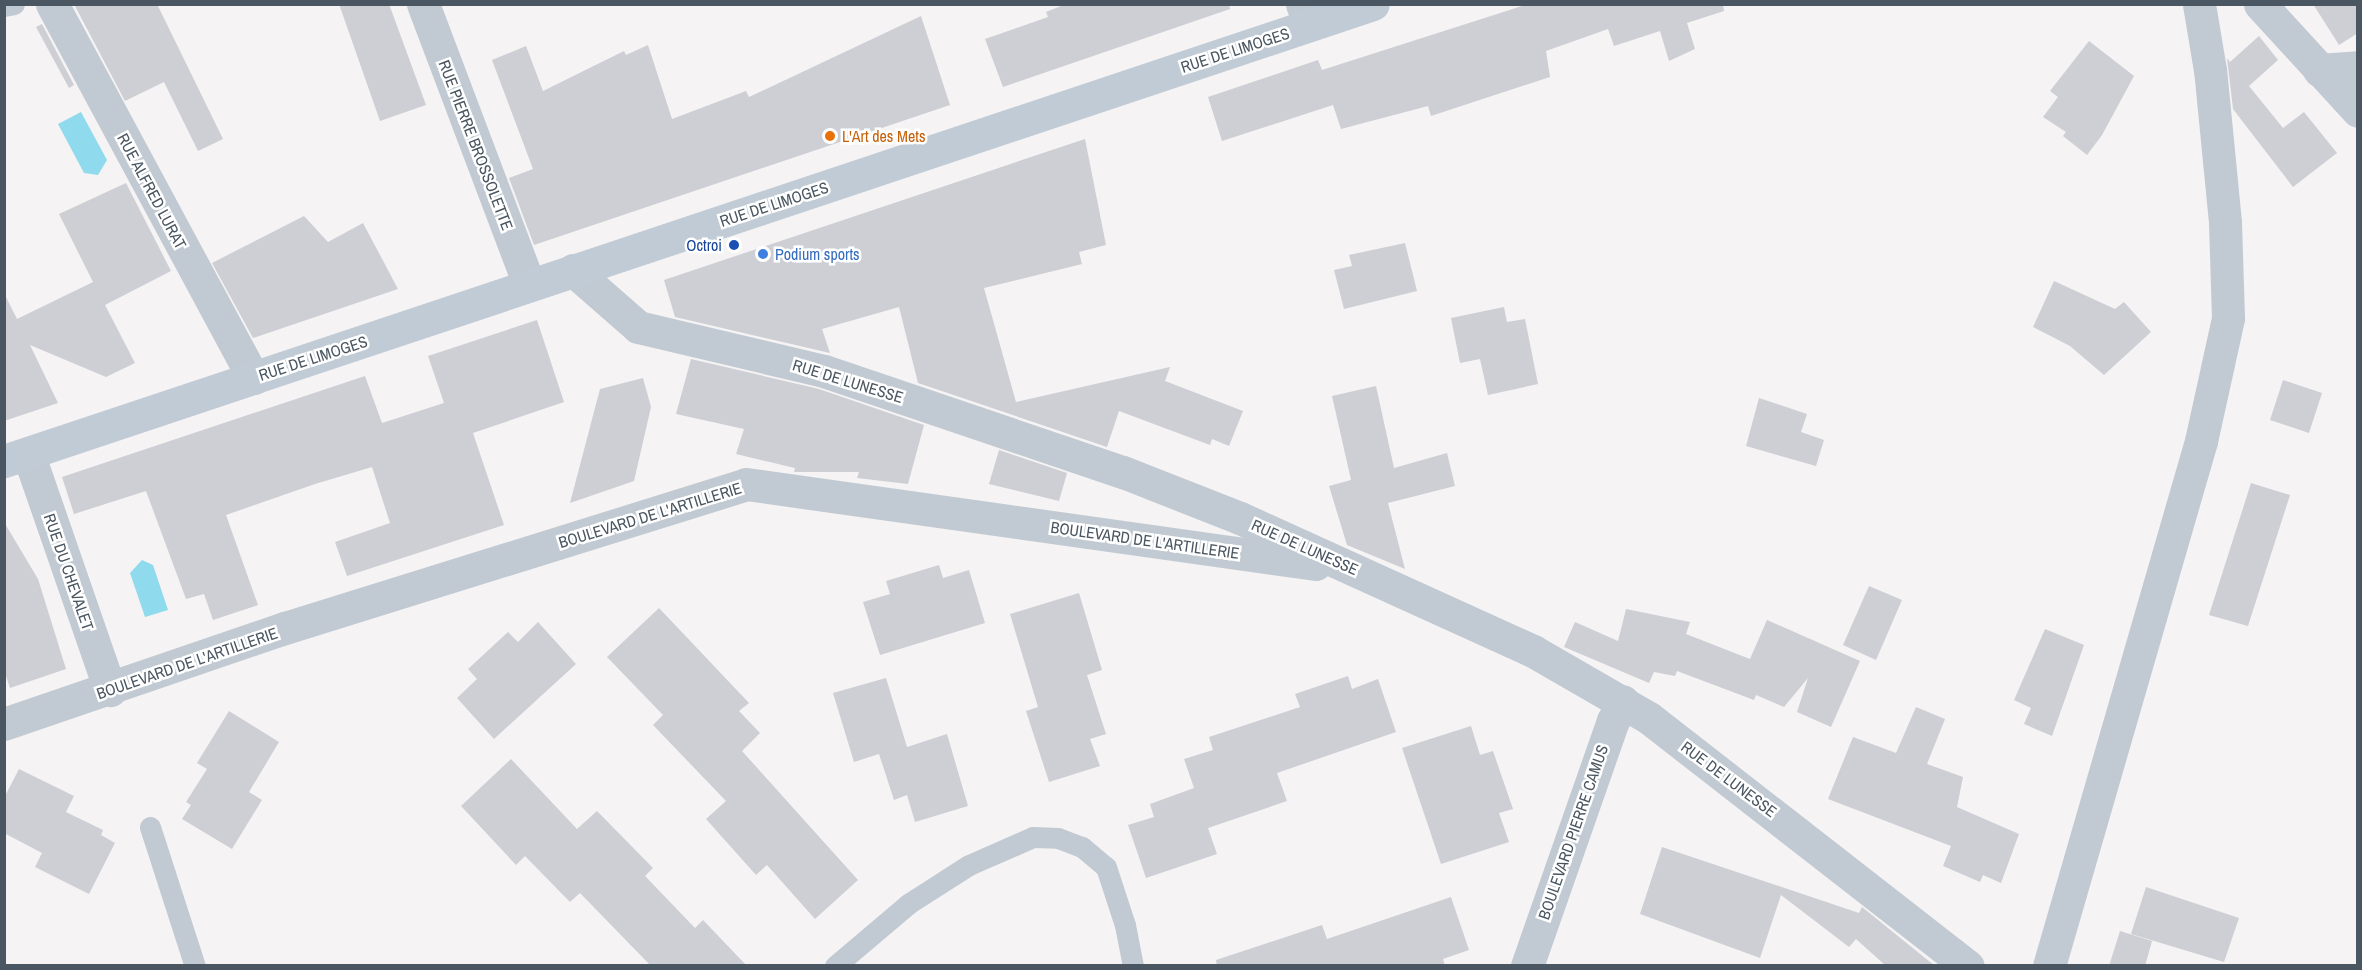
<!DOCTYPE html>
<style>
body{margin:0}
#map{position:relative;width:2362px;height:970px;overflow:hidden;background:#f5f3f3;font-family:"Archivo Narrow",sans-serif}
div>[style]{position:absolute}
.water>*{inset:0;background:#90daee}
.building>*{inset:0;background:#cdcfd5}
.lane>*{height:21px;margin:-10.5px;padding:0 10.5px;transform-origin:10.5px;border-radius:10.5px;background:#c1cad2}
.street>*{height:33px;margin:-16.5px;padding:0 16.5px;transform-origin:16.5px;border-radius:16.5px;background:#c1cad2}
.secondary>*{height:33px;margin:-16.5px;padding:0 16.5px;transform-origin:16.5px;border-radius:16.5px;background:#c1cbd6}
.dots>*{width:16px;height:16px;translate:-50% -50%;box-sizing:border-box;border:3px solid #fff;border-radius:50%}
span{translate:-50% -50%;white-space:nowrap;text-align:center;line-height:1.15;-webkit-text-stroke:5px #fff;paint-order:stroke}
.street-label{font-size:16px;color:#4a5661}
.food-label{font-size:16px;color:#c56008}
.left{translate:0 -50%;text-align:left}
.transit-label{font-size:16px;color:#164399}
.right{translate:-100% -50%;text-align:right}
.shop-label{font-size:16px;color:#366cbe}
.frame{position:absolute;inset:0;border:6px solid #4a5661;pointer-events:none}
</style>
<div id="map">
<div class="water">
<i style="clip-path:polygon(81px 112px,107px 160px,98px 175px,84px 173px,58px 124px)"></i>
<i style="clip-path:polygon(142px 560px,153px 565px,168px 610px,145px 617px,130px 573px)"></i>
</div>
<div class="building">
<i style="clip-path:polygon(78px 4px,157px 4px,223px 139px,198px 151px,164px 82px,125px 101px,75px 6px)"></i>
<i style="clip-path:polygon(339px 4px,389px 4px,426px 105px,380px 121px)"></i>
<i style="clip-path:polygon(1066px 4px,1229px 4px,1230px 9px,1003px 87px,985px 39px,1048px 17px,1046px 12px)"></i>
<i style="clip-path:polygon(1528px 4px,1723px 4px,1724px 11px,1687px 23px,1695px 49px,1669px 61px,1660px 31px,1614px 46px,1608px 29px,1546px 51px,1550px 77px,1431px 116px,1428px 106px,1341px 129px,1333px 105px,1222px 141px,1208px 97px,1318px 60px,1322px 70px)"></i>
<i style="clip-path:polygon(2313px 4px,2358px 4px,2358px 33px,2339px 45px)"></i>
<i style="clip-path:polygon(921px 16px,950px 105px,534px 245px,509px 178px,533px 169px,492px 60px,526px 46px,543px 91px,624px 51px,626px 55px,648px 45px,672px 119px,746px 91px,749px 97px)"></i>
<i style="clip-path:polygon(42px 24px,74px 85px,69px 88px,36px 27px)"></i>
<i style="clip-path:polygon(2259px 36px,2278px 60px,2249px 86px,2283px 128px,2304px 112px,2337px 153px,2293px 187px,2233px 109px,2227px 58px,2230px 62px)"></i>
<i style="clip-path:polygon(2089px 41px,2134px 76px,2102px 135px,2087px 155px,2063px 136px,2066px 132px,2043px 117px,2058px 97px,2050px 91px)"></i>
<i style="clip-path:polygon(1085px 139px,1106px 245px,1079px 252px,1082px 264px,984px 288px,1016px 402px,1170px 367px,1165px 381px,1243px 411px,1229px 446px,1212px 439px,1210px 445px,1119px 411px,1107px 447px,918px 383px,899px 307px,822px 329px,830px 353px,675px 317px,664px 280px)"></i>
<i style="clip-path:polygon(126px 183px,171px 271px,105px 305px,135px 363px,106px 377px,30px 345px,58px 403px,4px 421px,4px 293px,17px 319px,93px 282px,59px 214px)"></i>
<i style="clip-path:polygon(304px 216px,328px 242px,363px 223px,398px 289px,253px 338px,212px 263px)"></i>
<i style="clip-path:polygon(1405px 243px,1417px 291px,1344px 309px,1334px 270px,1352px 266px,1349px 255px)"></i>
<i style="clip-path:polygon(2054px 281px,2115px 309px,2124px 302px,2151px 332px,2104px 375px,2070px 346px,2033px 327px)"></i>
<i style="clip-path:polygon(1504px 307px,1507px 322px,1525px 319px,1538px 384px,1488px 395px,1480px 359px,1460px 363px,1451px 318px)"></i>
<i style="clip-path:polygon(537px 320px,564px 402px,473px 433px,504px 525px,347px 576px,335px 542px,390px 523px,372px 467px,315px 484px,226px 515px,258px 605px,213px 620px,204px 594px,186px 599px,146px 491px,74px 514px,62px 477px,365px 376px,382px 423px,444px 403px,428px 356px)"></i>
<i style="clip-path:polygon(691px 359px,819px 389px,924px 425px,908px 484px,857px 478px,859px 472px,794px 472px,795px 468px,736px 454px,744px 429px,676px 414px)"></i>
<i style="clip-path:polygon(643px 378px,651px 407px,634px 481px,570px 503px,600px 389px)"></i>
<i style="clip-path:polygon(2283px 380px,2322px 393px,2309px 433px,2270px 420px)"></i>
<i style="clip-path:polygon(1376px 386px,1394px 468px,1447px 453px,1455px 486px,1388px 503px,1405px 569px,1347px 545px,1329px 486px,1351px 480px,1332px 396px)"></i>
<i style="clip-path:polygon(1759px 398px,1807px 414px,1801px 432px,1824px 440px,1816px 466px,1746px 446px)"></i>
<i style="clip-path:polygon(999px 450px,1067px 473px,1059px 501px,989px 484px)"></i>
<i style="clip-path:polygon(2251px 483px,2290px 495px,2248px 626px,2209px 615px)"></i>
<i style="clip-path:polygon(4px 522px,38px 579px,66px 669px,10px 688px,4px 670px)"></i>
<i style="clip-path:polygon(939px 565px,943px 578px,969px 570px,985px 623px,880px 655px,863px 602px,890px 594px,886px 581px)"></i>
<i style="clip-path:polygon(1869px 586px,1902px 600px,1876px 660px,1843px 645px)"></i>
<i style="clip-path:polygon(1079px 593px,1102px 670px,1087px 675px,1106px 734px,1090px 739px,1100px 766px,1049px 782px,1026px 711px,1038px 707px,1010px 614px)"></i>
<i style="clip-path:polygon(659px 608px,749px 703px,739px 711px,760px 733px,742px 751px,858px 880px,815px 919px,767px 865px,756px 875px,706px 819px,726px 801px,653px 725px,663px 715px,607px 657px)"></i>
<i style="clip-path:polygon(1626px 609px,1690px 622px,1686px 634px,1750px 659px,1767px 620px,1860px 661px,1831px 727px,1797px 712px,1808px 678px,1784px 707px,1756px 695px,1754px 700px,1677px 671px,1675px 676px,1654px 672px,1649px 683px,1564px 647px,1575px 622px,1618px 641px)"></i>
<i style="clip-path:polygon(538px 622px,576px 664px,494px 739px,457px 698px,477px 679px,468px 669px,508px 632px,518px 642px)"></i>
<i style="clip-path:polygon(2045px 629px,2084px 645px,2052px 736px,2024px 724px,2031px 708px,2014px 700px)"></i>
<i style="clip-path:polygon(1348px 676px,1352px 689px,1378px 679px,1396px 732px,1277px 773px,1287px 801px,1208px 828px,1217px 854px,1146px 878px,1128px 825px,1154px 817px,1150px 804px,1194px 788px,1184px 759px,1213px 750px,1209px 737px,1300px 707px,1295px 694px)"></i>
<i style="clip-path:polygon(886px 678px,907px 747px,947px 734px,968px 806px,915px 822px,907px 795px,894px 800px,879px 754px,854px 762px,833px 693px)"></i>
<i style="clip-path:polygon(1916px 707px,1945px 719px,1927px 764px,1963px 777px,1957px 807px,2019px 834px,2001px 883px,1983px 875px,1980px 882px,1943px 866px,1951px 846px,1828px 799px,1853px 737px,1896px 753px)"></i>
<i style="clip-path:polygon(229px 711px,279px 742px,249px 792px,262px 800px,232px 849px,182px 819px,191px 805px,186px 802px,207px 769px,197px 763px)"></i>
<i style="clip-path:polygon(1471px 726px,1480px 755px,1493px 751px,1513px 809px,1499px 813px,1509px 842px,1441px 864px,1402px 748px)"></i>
<i style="clip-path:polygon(511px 759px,577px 829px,597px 811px,653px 868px,645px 876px,695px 928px,703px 920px,747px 966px,651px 966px,580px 893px,570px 902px,525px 856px,516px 865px,461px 806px)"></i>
<i style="clip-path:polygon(19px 769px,74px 796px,66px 812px,103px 830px,101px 835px,115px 843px,89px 894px,35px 867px,42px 853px,4px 833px,4px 798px)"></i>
<i style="clip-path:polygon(1662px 847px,1859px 913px,1862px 907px,1935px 966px,1886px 966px,1856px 939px,1849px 947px,1781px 895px,1760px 958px,1640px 914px)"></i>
<i style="clip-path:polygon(2146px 887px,2239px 918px,2224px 962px,2131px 934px)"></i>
<i style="clip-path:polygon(1451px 897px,1469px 950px,1443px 959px,1445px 966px,1217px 966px,1216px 960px,1322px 925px,1327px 939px)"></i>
<i style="clip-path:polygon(2120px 931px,2152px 941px,2145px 966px,2109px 966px)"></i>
</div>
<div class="lane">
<i style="left:4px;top:6px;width:10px;rotate:-11deg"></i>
<i style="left:150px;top:827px;width:146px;rotate:72.1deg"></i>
<i style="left:835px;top:966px;width:96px;rotate:-40.3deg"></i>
<i style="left:908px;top:904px;width:72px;rotate:-32.6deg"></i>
<i style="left:969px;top:865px;width:70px;rotate:-23.6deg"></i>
<i style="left:1033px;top:837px;width:25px;rotate:2deg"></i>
<i style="left:1058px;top:838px;width:26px;rotate:21deg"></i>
<i style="left:1082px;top:847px;width:31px;rotate:40deg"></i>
<i style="left:1106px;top:867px;width:61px;rotate:71.9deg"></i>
<i style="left:1125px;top:925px;width:42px;rotate:79deg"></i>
</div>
<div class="street">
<i style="left:52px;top:4px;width:425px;rotate:61.7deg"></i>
<i style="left:423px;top:4px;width:300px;rotate:69.3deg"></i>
<i style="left:1302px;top:4px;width:22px;rotate:69deg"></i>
<i style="left:2260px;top:4px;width:145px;rotate:47.5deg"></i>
<i style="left:2319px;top:70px;width:39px;rotate:-4deg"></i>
<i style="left:573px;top:270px;width:86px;rotate:41.2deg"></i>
<i style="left:638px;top:327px;width:191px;rotate:13.3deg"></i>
<i style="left:824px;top:371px;width:316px;rotate:18.7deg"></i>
<i style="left:1123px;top:472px;width:126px;rotate:21.5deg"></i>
<i style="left:1240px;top:518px;width:322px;rotate:24.4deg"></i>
<i style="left:1533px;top:651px;width:134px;rotate:30deg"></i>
<i style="left:1649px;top:718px;width:404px;rotate:37.9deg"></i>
<i style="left:28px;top:453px;width:251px;rotate:70.9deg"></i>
<i style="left:4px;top:724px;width:297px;rotate:-18.9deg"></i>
<i style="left:285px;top:628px;width:483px;rotate:-17.3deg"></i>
<i style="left:746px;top:484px;width:575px;rotate:8deg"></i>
<i style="left:1527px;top:966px;width:260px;rotate:-70.7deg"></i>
<i style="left:1613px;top:721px;width:22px;rotate:-63deg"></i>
<i style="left:2049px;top:966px;width:547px;rotate:-73.85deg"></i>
<i style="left:2201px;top:441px;width:126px;rotate:-77.6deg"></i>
<i style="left:2228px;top:318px;width:96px;rotate:-91.8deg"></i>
<i style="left:2225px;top:222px;width:153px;rotate:-95.6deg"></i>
<i style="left:2210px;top:70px;width:67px;rotate:-99.5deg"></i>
</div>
<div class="secondary">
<i style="left:4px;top:461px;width:1443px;rotate:-18.46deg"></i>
</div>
<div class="dots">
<i style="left:830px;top:136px;background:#e8710a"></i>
<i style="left:734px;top:245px;background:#1a4fb4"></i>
<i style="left:763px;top:254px;background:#3f7fe0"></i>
</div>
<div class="street-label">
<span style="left:1235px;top:50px;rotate:-18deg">RUE DE LIMOGES</span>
<span style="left:476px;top:145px;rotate:69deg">RUE PIERRE BROSSOLETTE</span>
<span style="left:152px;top:191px;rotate:62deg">RUE ALFRED LURAT</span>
<span style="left:774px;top:204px;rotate:-18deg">RUE DE LIMOGES</span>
<span style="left:313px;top:358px;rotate:-18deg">RUE DE LIMOGES</span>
<span style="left:848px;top:381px;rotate:17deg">RUE DE LUNESSE</span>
<span style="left:650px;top:515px;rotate:-17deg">BOULEVARD DE L'ARTILLERIE</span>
<span style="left:1145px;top:540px;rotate:8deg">BOULEVARD DE L'ARTILLERIE</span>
<span style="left:1305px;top:547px;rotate:24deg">RUE DE LUNESSE</span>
<span style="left:69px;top:572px;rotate:71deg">RUE DU CHEVALET</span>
<span style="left:187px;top:663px;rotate:-19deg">BOULEVARD DE L'ARTILLERIE</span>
<span style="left:1729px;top:779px;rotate:37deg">RUE DE LUNESSE</span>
<span style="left:1573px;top:832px;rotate:-71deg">BOULEVARD PIERRE CAMUS</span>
</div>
<div class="food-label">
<span class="left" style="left:842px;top:136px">L'Art des Mets</span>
</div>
<div class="transit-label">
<span class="right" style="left:722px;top:245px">Octroi</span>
</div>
<div class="shop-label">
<span class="left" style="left:775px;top:254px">Podium sports</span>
</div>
<div class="frame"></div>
</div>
